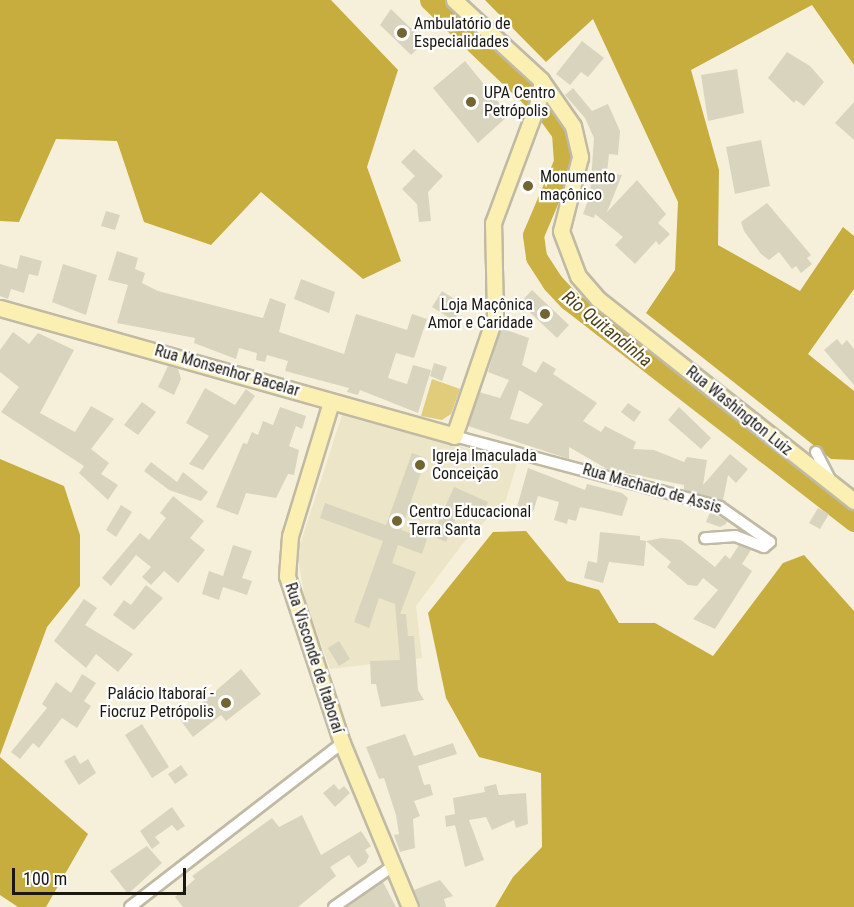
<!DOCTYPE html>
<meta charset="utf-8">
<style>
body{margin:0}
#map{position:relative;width:854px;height:907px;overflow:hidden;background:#f6f0da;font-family:"Roboto Condensed",sans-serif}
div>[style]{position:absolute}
.built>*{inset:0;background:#ece5c7}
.green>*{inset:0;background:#e1cc7c}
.forest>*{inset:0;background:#c7ac3e}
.river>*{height:21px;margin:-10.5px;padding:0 10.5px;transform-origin:10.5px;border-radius:10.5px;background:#cbb143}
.building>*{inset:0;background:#d9d4be}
.roads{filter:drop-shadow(2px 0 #c0baa5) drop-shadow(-2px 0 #c0baa5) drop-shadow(0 2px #c0baa5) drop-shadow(0 -2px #c0baa5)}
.street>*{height:10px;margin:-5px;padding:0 5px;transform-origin:5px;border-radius:5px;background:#fff}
.secondary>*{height:15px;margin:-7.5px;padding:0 7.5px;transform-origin:7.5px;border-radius:7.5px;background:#fbf0b2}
.dots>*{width:16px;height:16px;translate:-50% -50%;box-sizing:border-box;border:3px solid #fff;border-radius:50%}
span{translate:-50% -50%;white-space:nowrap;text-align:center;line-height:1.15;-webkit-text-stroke:4.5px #fff;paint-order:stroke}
.poi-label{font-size:16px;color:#1a1811}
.left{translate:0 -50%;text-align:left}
.right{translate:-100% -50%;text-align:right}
.street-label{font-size:16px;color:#1a1811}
.water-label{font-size:18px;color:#4c4115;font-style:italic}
.scale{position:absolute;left:12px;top:868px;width:174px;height:27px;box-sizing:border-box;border:3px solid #1a1811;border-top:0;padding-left:8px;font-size:18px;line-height:21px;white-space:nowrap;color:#1a1811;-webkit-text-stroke:4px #fff;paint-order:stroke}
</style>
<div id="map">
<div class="built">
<i style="clip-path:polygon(343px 412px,517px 463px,506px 500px,464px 542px,416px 606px,422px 658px,330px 669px,305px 599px,297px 554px)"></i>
</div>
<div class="green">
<i style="clip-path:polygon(432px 379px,460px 389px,451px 414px,442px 420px,421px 416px)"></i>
</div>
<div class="forest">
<i style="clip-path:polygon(0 0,331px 0,398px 70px,367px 167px,401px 261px,363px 279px,261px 192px,211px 245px,144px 222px,117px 141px,56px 139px,19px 222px,0 221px)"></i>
<i style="clip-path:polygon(485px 0,854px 0,854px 65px,812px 5px,691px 70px,719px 170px,718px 245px,800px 291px,843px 227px,854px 236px,854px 289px,808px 354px,854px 391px,854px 460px,831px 459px,646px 313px,675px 270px,678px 202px,593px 19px,546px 62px)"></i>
<i style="clip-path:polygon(0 459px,64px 486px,80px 535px,80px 586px,47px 627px,0 755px)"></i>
<i style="clip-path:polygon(526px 531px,567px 581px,599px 590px,619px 623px,655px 623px,713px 656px,783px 563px,804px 555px,854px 611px,854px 907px,495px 907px,513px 877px,542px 847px,541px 773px,479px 757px,446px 698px,428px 613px,493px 532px)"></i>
<i style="clip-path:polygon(0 757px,88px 834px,46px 907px,18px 907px,0 895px)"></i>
</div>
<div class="river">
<i style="left:430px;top:0;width:162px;rotate:43.7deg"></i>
<i style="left:547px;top:112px;width:26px;rotate:54deg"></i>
<i style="left:562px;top:133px;width:29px;rotate:86deg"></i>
<i style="left:564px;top:162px;width:79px;rotate:113deg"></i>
<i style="left:533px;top:235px;width:22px;rotate:82deg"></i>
<i style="left:536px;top:257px;width:30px;rotate:57deg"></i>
<i style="left:552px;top:282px;width:25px;rotate:47deg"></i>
<i style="left:569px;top:300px;width:361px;rotate:37.8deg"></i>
</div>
<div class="building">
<i style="clip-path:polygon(391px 9px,425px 42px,411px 55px,380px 25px)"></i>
<i style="clip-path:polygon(582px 41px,604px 58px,588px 77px,581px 72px,570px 85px,556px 74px)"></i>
<i style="clip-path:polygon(787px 52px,810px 66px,824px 82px,804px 106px,796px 100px,794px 103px,768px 78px)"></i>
<i style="clip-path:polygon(465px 61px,509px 115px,478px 143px,433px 88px)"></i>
<i style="clip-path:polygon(737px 69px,744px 113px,708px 121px,701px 75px)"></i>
<i style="clip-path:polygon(573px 88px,592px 111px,608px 104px,620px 131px,618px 155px,609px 154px,607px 173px,622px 175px,607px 212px,637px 180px,666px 214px,658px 223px,670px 234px,659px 245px,656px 241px,635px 264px,615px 245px,623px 237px,595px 214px,594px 218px,583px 214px,590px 195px,594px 138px,585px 118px,565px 95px)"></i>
<i style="clip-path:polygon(854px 102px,854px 140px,835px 123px)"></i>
<i style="clip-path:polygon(761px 140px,770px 186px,735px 194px,726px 147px)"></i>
<i style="clip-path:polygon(414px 149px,443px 176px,428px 192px,431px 221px,419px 222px,417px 204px,402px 189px,415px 176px,401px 162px)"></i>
<i style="clip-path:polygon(767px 203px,811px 255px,807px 258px,812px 264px,801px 273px,796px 266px,792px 269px,779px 252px,769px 260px,761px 254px,744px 231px,741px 222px)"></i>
<i style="clip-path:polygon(106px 211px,120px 215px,115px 230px,101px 226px)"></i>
<i style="clip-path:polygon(117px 251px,138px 258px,135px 269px,145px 273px,142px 283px,158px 291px,263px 318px,270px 298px,286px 304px,279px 332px,344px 354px,356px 314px,407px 330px,412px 314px,427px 319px,414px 358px,396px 353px,388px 378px,407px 384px,413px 365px,431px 370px,418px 413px,360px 390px,358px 395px,347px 392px,349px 388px,285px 371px,288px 361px,267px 355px,265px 362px,256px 360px,257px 353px,239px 348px,236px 359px,194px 343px,195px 338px,117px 323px,128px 285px,108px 280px)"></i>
<i style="clip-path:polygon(20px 255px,42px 261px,38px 276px,29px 274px,24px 293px,11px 289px,8px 299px,0 296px,0 264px,17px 269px)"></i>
<i style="clip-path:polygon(63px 264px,97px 275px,86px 315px,52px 302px)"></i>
<i style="clip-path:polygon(301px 279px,335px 292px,329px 313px,294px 299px)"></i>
<i style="clip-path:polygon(532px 290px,569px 325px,557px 338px,520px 303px)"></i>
<i style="clip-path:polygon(442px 291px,464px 305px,454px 321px,432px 307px)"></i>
<i style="clip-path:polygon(evenodd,501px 328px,529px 338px,522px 365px,536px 373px,543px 361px,556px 369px,553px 374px,597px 403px,583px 421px,601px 432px,605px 426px,636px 442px,633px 449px,654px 450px,684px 462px,687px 457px,707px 460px,703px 485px,730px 454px,748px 469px,736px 483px,728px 475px,723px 500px,684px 490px,684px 485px,607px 469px,569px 447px,569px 459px,468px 426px,479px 392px,500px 398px,509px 380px,488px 372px,501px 328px,519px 390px,543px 404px,528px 424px,510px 419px,519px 390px)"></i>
<i style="clip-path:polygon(13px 332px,29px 344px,38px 333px,74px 350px,40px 413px,75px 432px,91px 406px,114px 419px,91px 449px,109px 463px,101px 474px,118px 485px,108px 500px,79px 473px,84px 466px,1px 412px,19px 387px,0 372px,0 350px)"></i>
<i style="clip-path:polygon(837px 339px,842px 345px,847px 340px,854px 349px,854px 385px,824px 350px)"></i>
<i style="clip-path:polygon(434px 363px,447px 367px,442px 381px,430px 376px)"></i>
<i style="clip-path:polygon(168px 366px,178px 369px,181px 379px,174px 395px,158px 387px)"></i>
<i style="clip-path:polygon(205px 388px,235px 405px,246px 389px,255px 396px,203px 470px,189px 464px,209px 436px,186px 423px)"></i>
<i style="clip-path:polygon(142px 402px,156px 412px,138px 435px,124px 425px)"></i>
<i style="clip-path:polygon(628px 403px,641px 412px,634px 422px,621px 412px)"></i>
<i style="clip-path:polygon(280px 407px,306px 416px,302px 429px,296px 426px,289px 446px,299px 450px,294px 475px,288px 474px,276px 498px,246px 493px,238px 515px,216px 507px,243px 443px,247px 444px,252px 432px,258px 435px,263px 421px,273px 425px)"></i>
<i style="clip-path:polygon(679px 407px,711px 438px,701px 449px,668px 420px)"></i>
<i style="clip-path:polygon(412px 453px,426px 458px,401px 530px,427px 539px,422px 554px,398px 545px,392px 563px,416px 572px,400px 614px,406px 614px,408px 636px,414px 636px,418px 690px,424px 700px,381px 707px,376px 684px,371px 684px,370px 661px,400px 660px,395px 604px,379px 598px,369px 628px,354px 622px,383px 541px,320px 518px,325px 503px,386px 525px)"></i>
<i style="clip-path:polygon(151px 462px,177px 482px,183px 472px,208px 492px,201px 501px,169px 490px,144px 471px)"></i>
<i style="clip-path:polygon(528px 468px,585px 490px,587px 484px,622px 493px,628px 498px,622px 516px,580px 507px,576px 521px,568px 519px,567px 524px,554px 520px,559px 502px,538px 496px,533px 512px,517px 507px)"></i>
<i style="clip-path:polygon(454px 487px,488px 502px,482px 515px,468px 509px,465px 516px,458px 513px,446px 542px,432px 536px)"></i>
<i style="clip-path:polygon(173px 496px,204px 521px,190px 538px,205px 550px,178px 583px,164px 571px,151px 585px,142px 577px,151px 567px,136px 555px,111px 586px,102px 578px,140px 533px,149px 540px,166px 518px,160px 513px)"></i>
<i style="clip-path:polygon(121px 505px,132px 512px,116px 537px,106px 530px)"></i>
<i style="clip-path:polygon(818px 508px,829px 514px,820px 529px,809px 523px)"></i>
<i style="clip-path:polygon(710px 512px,727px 521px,726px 524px,720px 527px,706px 522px)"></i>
<i style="clip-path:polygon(600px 532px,640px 536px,640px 540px,646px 541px,644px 566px,609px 562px,603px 583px,584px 578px,588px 561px,597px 563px)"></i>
<i style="clip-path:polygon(662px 538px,681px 540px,715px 567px,725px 555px,730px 559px,739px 545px,751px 550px,742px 564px,752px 571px,715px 629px,693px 619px,718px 590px,703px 578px,697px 586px,688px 585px,667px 567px,671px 562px,646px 541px)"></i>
<i style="clip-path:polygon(233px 545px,252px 551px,242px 578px,252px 581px,247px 595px,223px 587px,219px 600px,202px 594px,209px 571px,223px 576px)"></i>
<i style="clip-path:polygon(146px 585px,163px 598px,134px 630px,113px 615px,124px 600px,131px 605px)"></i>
<i style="clip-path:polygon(84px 599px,97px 608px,85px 625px,133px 654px,118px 672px,96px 654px,86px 668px,54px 641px)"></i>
<i style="clip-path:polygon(339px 641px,350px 659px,339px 666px,328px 648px)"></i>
<i style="clip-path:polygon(241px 669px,261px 694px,226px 721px,221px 715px,193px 737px,181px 721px)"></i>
<i style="clip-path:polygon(82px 674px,96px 683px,84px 701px,91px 706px,77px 728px,62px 718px,39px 748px,33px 743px,20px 759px,11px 752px,47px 708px,42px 704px,56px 682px,71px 693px)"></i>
<i style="clip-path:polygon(142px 724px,169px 767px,152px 778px,125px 735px)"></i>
<i style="clip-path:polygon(405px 734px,414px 756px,453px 743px,457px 754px,418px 766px,424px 785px,430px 784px,433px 795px,414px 801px,420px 816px,413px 819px,415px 848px,400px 852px,394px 835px,399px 834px,396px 815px,384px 778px,379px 779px,366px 747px)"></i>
<i style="clip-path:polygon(75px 755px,80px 764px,88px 759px,96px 773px,79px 785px,64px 761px)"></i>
<i style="clip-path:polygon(181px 765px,188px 775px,175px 784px,168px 774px)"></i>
<i style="clip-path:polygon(334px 784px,339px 790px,344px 786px,350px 793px,335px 807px,323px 793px)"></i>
<i style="clip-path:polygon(496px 784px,499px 795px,526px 793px,528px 824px,516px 828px,514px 820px,492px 830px,486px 817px,469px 820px,484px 860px,465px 867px,455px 825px,446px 827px,445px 816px,455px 814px,453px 798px,485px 792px,484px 787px)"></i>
<i style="clip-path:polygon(172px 807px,185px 826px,177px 831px,172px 825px,155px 837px,160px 843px,152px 849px,140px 831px)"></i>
<i style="clip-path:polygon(302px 815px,321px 855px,361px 831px,371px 846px,365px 850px,369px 856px,366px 863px,358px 868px,349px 855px,330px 867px,336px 876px,298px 907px,183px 907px,175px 897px,195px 879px,192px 876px,272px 818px,279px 827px)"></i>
<i style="clip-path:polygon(147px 846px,162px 863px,128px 894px,110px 871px)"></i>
<i style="clip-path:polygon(440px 880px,453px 896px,444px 899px,446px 907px,421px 907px,414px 890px)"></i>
<i style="clip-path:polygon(383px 882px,396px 907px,347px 907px)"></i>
</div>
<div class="roads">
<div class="street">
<i style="left:454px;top:436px;width:275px;rotate:14.9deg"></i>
<i style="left:720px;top:507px;width:61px;rotate:35deg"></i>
<i style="left:770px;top:542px;width:8px;rotate:140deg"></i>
<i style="left:764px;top:547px;width:30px;rotate:-159deg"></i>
<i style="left:736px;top:536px;width:31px;rotate:176deg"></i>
<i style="left:816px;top:452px;width:29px;rotate:63deg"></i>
<i style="left:130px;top:907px;width:268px;rotate:-37.7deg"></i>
<i style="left:334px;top:907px;width:72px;rotate:-34.8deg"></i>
</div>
<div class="secondary">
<i style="left:454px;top:0;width:118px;rotate:42.6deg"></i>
<i style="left:541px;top:80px;width:56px;rotate:55.2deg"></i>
<i style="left:573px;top:126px;width:32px;rotate:77deg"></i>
<i style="left:580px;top:157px;width:76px;rotate:104.4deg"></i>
<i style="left:561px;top:231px;width:48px;rotate:69.3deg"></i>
<i style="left:578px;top:276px;width:30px;rotate:49deg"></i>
<i style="left:598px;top:299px;width:326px;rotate:38.3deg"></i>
<i style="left:0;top:308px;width:472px;rotate:15.7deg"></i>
<i style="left:454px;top:436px;width:127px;rotate:-71.1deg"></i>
<i style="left:495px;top:316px;width:93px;rotate:-91.2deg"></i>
<i style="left:493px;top:223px;width:138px;rotate:-69.6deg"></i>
<i style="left:541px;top:94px;width:14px;rotate:-90deg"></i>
<i style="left:331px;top:402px;width:140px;rotate:107deg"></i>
<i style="left:290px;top:536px;width:40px;rotate:94.3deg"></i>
<i style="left:287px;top:576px;width:176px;rotate:71.8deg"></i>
<i style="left:342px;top:743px;width:178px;rotate:67.5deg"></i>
</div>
</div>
<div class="dots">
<i style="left:402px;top:33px;background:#726532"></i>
<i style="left:471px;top:102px;background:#726532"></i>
<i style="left:528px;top:186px;background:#726532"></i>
<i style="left:545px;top:314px;background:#726532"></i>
<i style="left:420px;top:465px;background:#726532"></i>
<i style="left:397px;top:521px;background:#726532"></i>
<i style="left:226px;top:703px;background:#726532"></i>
</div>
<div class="poi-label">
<span class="left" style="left:414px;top:33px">Ambulatório de<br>Especialidades</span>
<span class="left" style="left:484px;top:102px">UPA Centro<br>Petrópolis</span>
<span class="left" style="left:540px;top:186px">Monumento<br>maçônico</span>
<span class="right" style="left:533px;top:314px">Loja Maçônica<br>Amor e Caridade</span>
<span class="left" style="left:432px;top:465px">Igreja Imaculada<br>Conceição</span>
<span class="left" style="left:409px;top:521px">Centro Educacional<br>Terra Santa</span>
<span class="right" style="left:214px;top:703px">Palácio Itaboraí -<br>Fiocruz Petrópolis</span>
</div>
<div class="street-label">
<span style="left:227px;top:371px;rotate:16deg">Rua Monsenhor Bacelar</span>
<span style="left:739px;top:411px;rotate:39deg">Rua Washington Luiz</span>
<span style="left:652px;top:489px;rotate:16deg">Rua Machado de Assis</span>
<span style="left:314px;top:658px;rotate:72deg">Rua Visconde de Itaboraí</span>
</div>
<div class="water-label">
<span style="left:607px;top:329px;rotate:39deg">Rio Quitandinha</span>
</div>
<div class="scale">100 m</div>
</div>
